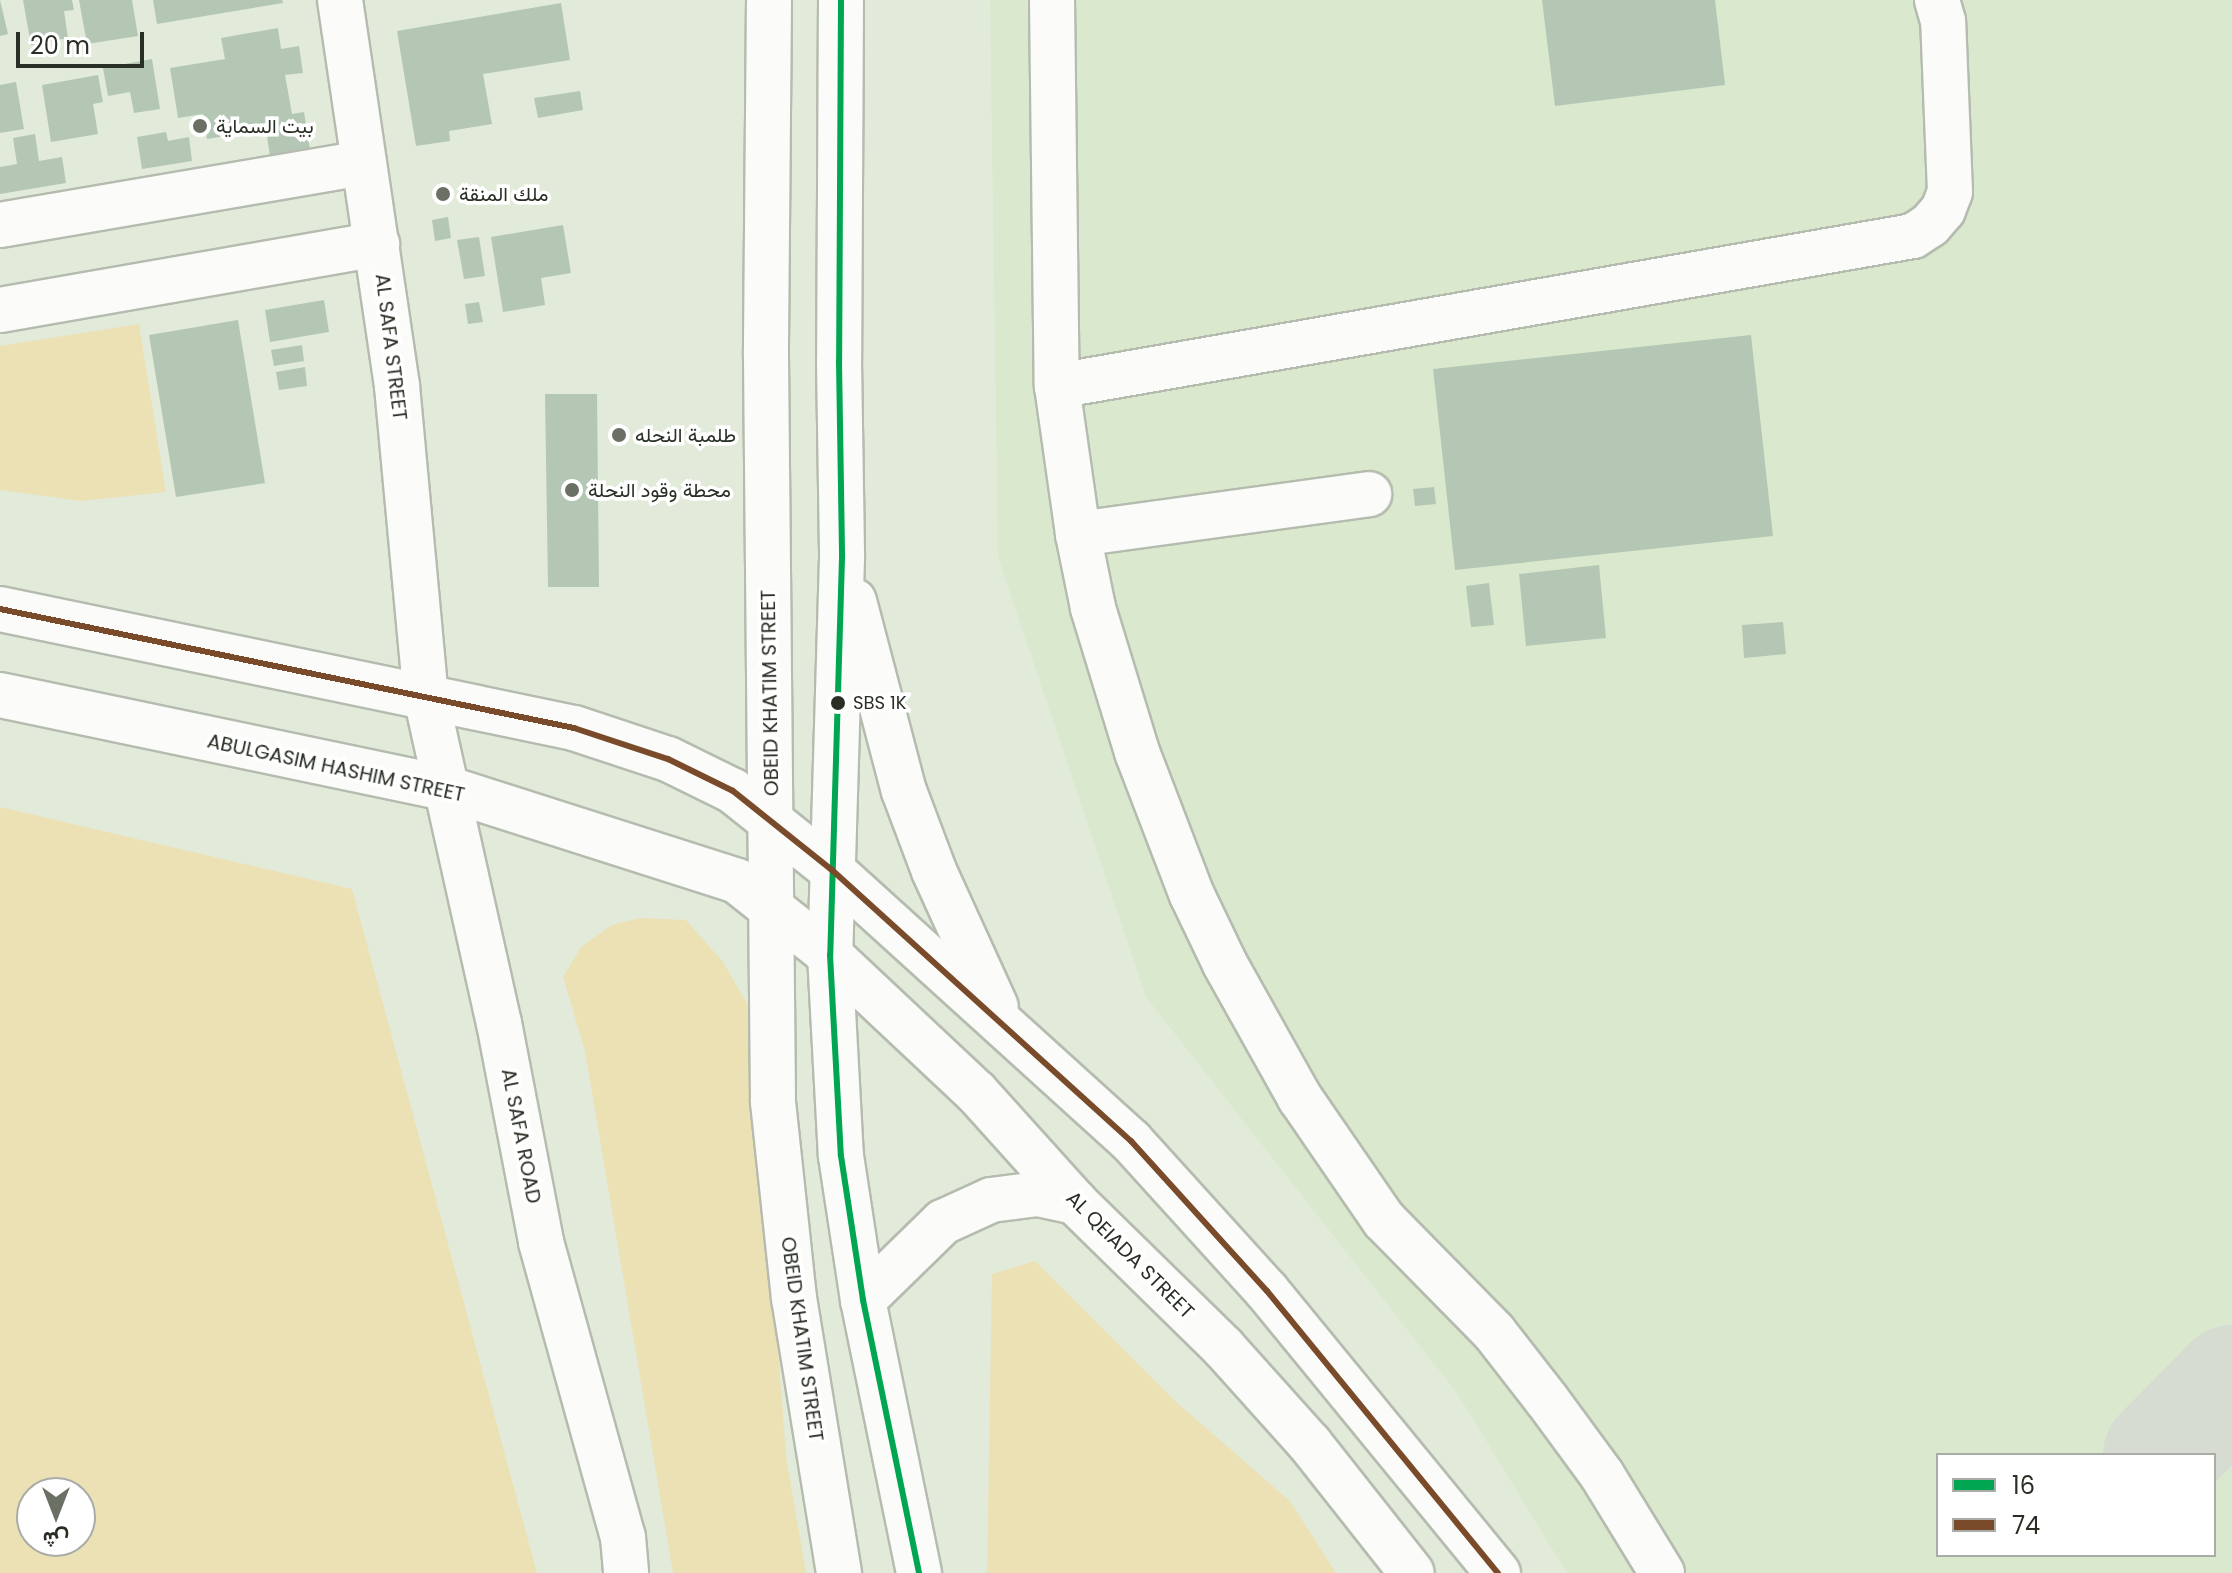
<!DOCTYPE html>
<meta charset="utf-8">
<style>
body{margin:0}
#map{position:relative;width:2232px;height:1573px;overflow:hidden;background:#e2eada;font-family:Poppins,Vazirmatn,sans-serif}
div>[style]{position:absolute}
.built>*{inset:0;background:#dae9cd}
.green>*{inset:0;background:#ece1b5}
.taxiway>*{height:116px;margin:-58px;padding:0 58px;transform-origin:58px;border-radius:58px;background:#d6dcd1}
.building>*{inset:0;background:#b4c7b5}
.roads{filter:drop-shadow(2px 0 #b5bcaf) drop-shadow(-2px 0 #b5bcaf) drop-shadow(0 2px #b5bcaf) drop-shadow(0 -2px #b5bcaf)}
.minor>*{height:44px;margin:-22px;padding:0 22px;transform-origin:22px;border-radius:22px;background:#fbfcf9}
.major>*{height:44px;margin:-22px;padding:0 22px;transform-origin:22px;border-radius:22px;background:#fbfcf9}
.bus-1>*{height:6px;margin:-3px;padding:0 3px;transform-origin:3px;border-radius:3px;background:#00a651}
.bus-2>*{height:6px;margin:-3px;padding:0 3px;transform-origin:3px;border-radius:3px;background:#7a4b2a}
.dots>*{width:22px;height:22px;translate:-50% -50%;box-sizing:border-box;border:4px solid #fff;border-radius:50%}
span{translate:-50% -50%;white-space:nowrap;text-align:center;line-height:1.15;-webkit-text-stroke:7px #fff;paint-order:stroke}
.bus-label{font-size:18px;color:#292f24}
.left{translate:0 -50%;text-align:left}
.poi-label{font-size:20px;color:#292f24}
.street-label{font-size:20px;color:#292f24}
.legend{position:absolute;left:1936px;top:1453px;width:280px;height:104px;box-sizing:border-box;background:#fff;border:2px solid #a9aca7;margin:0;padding:10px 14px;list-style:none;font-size:24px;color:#292f24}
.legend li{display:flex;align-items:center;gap:16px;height:40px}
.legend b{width:40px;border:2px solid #a9aca7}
.north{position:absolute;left:16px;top:1477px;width:80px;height:80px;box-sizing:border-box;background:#fff;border:2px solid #a9aca7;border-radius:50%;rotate:180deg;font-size:22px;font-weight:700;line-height:32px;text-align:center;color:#292f24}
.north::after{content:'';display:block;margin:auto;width:28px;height:36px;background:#6a7064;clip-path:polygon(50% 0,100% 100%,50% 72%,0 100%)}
.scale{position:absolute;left:16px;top:32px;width:128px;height:36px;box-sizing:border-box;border:4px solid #292f24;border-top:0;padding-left:10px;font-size:24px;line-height:28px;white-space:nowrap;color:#292f24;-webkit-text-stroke:6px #fff;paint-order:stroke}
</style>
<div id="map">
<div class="built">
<i style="clip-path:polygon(evenodd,990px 0,2232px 0,2232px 1573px,1567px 1573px,1457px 1393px,1146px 997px,998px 557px,990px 0,1938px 1455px,2214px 1455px,2214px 1555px,1938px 1555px,1938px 1455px)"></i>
</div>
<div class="green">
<i style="clip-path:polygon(139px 324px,166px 492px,81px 501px,0 490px,0 346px)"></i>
<i style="clip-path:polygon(evenodd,0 807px,352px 889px,537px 1573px,0 1573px,0 807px,80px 1493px,80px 1541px,32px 1541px,32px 1493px,80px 1493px)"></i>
<i style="clip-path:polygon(640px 918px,686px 920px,723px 962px,753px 1014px,786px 1456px,806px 1573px,673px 1573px,585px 1051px,563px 977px,581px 947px,612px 925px)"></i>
<i style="clip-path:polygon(1035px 1261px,1176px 1402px,1290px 1501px,1336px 1573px,987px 1573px,992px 1274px)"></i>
</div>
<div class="taxiway">
<i style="left:2161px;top:1455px;width:101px;rotate:-45.4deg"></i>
</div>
<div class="building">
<i style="clip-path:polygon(0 0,8px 34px,0 36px)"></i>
<i style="clip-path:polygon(23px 0,72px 0,74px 10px,64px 11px,68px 38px,31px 45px)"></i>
<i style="clip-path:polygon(79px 0,132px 0,138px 36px,87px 44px)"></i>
<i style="clip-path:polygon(153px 0,282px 0,283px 3px,157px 24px)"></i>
<i style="clip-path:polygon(1542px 0,1715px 0,1725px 85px,1555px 106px)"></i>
<i style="clip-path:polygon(561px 3px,570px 60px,483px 74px,492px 124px,449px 131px,450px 141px,416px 146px,397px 31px)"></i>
<i style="clip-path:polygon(278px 28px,281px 49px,299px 46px,303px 73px,285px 75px,292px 114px,304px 112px,311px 156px,271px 163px,266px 130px,207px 139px,203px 114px,178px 118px,170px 68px,225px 59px,221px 38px)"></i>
<i style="clip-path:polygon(152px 59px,160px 109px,134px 113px,130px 92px,108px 96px,103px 68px)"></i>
<i style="clip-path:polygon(98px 75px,103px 102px,93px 104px,98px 134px,51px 142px,42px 85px)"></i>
<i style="clip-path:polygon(16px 82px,24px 129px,0 133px,0 85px)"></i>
<i style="clip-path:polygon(580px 91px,583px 110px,538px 118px,534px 98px)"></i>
<i style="clip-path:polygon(166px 132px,168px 141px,189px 137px,192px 161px,142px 169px,137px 137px)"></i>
<i style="clip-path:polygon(35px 134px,39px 161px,62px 157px,66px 183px,0 194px,0 167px,17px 164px,13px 138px)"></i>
<i style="clip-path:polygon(448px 217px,451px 238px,435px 241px,432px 220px)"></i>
<i style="clip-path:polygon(563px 225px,571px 273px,541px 278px,545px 305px,503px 312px,491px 237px)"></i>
<i style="clip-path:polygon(479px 237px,485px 276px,464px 279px,457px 240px)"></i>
<i style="clip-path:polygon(324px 300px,329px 332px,270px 342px,265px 310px)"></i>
<i style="clip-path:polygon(479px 302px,483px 322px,468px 324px,465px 304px)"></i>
<i style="clip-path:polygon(238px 320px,265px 483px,176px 497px,149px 335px)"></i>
<i style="clip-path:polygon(1751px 335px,1773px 536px,1455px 570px,1433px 369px)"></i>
<i style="clip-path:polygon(302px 345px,304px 361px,274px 366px,271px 350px)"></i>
<i style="clip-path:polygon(305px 367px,307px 386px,279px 390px,276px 372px)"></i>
<i style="clip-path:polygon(545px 394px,597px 394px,599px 587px,548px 587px)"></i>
<i style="clip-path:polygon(1434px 487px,1436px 504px,1415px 506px,1413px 489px)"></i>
<i style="clip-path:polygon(1599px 565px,1606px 638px,1526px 646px,1519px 574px)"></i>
<i style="clip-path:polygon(1489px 583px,1494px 625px,1471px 627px,1466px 586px)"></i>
<i style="clip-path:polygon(1783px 622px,1786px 654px,1744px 658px,1742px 625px)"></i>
</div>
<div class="roads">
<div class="minor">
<i style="left:340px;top:0;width:390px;rotate:81.6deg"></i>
<i style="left:397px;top:386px;width:312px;rotate:84.7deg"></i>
<i style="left:426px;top:697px;width:334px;rotate:77.4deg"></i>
<i style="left:499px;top:1023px;width:223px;rotate:79.1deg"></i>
<i style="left:541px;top:1242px;width:306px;rotate:74.5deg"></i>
<i style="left:623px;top:1537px;width:36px;rotate:85deg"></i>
<i style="left:1052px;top:0;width:386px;rotate:89.3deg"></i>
<i style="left:1057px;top:386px;width:149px;rotate:81.9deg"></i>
<i style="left:1078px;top:534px;width:76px;rotate:78.5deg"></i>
<i style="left:1093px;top:608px;width:151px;rotate:73deg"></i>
<i style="left:1137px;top:752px;width:153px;rotate:69deg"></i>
<i style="left:1192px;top:895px;width:76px;rotate:64.4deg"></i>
<i style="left:1225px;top:964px;width:154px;rotate:60.8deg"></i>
<i style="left:1300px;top:1098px;width:148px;rotate:55.5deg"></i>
<i style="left:1384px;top:1220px;width:157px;rotate:45.5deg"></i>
<i style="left:1494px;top:1332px;width:86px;rotate:52.1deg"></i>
<i style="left:1547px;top:1400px;width:93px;rotate:53.7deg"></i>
<i style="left:1602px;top:1475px;width:115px;rotate:58.5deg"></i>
<i style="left:0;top:225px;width:369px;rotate:-9.7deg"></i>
<i style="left:0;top:310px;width:383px;rotate:-9.9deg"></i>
<i style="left:1057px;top:386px;width:869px;rotate:-9.94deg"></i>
<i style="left:1913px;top:236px;width:20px;rotate:-33deg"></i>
<i style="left:1930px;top:225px;width:20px;rotate:-49deg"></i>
<i style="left:1943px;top:210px;width:19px;rotate:-69deg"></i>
<i style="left:1950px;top:192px;width:171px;rotate:-92.3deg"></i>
<i style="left:1943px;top:21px;width:22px;rotate:-106deg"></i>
<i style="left:1078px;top:534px;width:294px;rotate:-7.8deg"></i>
</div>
<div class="major">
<i style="left:769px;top:0;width:357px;rotate:90.5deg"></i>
<i style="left:766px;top:357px;width:745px;rotate:89.46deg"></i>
<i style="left:773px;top:1102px;width:197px;rotate:83.9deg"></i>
<i style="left:794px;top:1298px;width:279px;rotate:80.7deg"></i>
<i style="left:841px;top:0;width:361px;rotate:90.3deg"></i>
<i style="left:839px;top:361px;width:197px;rotate:89.1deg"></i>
<i style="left:842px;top:558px;width:397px;rotate:91.7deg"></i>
<i style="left:830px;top:955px;width:201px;rotate:86.9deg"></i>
<i style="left:841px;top:1156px;width:146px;rotate:81.3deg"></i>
<i style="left:863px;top:1300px;width:279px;rotate:78.4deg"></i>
<i style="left:854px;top:601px;width:196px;rotate:75.3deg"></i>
<i style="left:904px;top:791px;width:85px;rotate:69.4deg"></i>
<i style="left:934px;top:871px;width:149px;rotate:65.5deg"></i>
<i style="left:0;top:609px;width:586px;rotate:11.71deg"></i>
<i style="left:574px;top:728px;width:99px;rotate:18.3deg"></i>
<i style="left:668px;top:759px;width:72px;rotate:26.2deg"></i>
<i style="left:733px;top:791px;width:127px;rotate:38.6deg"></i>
<i style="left:832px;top:870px;width:404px;rotate:42.2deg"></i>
<i style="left:1131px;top:1141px;width:202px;rotate:47.8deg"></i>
<i style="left:1267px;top:1291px;width:365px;rotate:50.7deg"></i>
<i style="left:0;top:695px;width:459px;rotate:11.8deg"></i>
<i style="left:449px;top:789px;width:302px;rotate:17.7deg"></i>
<i style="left:737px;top:881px;width:119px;rotate:38.5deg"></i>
<i style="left:830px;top:955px;width:200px;rotate:43.2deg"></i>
<i style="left:976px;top:1092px;width:148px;rotate:48deg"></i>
<i style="left:1075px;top:1202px;width:207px;rotate:44.4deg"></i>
<i style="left:1223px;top:1347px;width:130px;rotate:48.1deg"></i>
<i style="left:1310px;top:1444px;width:164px;rotate:51.7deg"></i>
<i style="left:863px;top:1300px;width:112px;rotate:-44.3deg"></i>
<i style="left:943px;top:1222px;width:53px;rotate:-24.6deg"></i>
<i style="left:991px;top:1200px;width:47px;rotate:-7.3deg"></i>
<i style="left:1038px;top:1194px;width:38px;rotate:12deg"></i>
</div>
</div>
<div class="bus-1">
<i style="left:841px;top:0;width:361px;rotate:90.3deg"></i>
<i style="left:839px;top:361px;width:197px;rotate:89.1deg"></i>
<i style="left:842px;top:558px;width:397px;rotate:91.7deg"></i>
<i style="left:830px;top:955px;width:201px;rotate:86.9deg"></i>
<i style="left:841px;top:1156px;width:146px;rotate:81.3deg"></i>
<i style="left:863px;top:1300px;width:279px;rotate:78.4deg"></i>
</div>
<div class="bus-2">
<i style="left:0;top:609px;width:586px;rotate:11.71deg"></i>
<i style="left:574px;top:728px;width:99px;rotate:18.3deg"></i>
<i style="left:668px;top:759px;width:72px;rotate:26.2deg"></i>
<i style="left:733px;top:791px;width:127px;rotate:38.6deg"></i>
<i style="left:832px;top:870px;width:404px;rotate:42.2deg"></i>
<i style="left:1131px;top:1141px;width:202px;rotate:47.8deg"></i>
<i style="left:1267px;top:1291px;width:365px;rotate:50.7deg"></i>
</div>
<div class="dots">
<i style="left:200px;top:126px;background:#6a7064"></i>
<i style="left:443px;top:194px;background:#6a7064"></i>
<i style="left:619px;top:435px;background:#6a7064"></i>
<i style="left:572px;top:490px;background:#6a7064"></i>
<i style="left:838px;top:703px;background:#292f24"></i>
</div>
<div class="bus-label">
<span class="left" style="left:853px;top:703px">SBS 1K</span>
</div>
<div class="poi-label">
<span class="left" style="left:216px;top:126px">بيت السماية</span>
<span class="left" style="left:459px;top:194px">ملك المنقة</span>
<span class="left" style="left:635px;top:435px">طلمبة النحله</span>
<span class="left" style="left:588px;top:490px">محطة وقود النحلة</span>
</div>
<div class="street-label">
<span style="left:391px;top:347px;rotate:83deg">AL SAFA STREET</span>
<span style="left:770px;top:693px;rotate:-91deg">OBEID KHATIM STREET</span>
<span style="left:336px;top:768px;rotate:12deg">ABULGASIM HASHIM STREET</span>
<span style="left:521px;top:1136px;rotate:79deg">AL SAFA ROAD</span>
<span style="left:1130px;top:1255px;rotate:45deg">AL QEIADA STREET</span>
<span style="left:802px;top:1339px;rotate:82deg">OBEID KHATIM STREET</span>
</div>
<ul class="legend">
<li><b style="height:10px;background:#00a651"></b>16</li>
<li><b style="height:10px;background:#7a4b2a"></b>74</li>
</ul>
<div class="north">ش</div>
<div class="scale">20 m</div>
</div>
